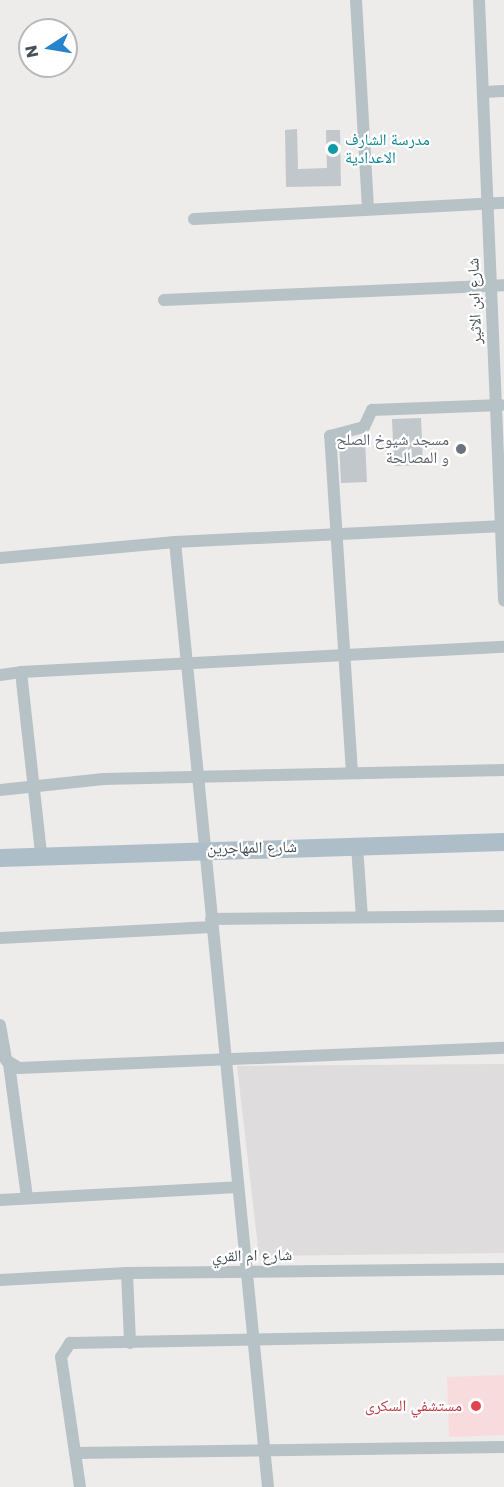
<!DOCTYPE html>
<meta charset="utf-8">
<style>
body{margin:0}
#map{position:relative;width:504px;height:1487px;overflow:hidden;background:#eeebeb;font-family:Poppins,"Noto Naskh Arabic",sans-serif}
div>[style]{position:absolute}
.education>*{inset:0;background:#dfdcdd}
.medical>*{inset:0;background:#f8dcdd}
.building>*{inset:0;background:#c2c7cb}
.street>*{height:12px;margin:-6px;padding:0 6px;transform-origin:6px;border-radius:6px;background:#b7c2c7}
.primary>*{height:18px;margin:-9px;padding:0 9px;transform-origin:9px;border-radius:9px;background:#adbec9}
.dots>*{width:16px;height:16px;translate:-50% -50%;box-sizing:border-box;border:3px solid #fff;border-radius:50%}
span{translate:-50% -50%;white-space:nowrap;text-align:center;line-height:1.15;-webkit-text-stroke:4.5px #fff;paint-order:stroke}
.culture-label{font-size:16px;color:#0d838f}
.left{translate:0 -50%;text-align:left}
.street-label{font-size:16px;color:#455157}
.worship-label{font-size:16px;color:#5b616d}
.right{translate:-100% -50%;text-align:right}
.health-label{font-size:16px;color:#be3a42}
.north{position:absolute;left:18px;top:18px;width:60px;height:60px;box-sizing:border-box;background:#fff;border:2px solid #b5b9bc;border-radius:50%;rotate:258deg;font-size:16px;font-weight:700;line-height:24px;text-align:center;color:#455157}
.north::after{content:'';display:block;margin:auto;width:21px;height:27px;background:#2783cc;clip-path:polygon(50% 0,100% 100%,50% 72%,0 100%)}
</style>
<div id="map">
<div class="education">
<i style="clip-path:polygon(504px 1064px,504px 1253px,259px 1256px,237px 1066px)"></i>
</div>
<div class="medical">
<i style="clip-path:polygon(504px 1375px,504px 1435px,449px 1437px,447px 1377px)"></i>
</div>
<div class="building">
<i style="clip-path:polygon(297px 129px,298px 169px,327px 168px,326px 130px,340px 130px,341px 186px,286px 187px,285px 130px)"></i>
<i style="clip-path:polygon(421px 418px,423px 465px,394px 466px,392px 419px)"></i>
<i style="clip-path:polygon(365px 440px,367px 482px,341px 483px,339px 442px)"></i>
</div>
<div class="street">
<i style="left:356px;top:0;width:208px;rotate:86.7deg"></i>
<i style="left:479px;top:0;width:601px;rotate:87.61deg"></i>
<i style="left:483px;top:92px;width:21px;rotate:-3deg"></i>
<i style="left:194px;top:219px;width:310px;rotate:-3deg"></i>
<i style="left:164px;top:300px;width:340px;rotate:-2.5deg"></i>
<i style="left:175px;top:542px;width:950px;rotate:84.38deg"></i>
<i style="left:0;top:558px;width:176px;rotate:-5.2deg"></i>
<i style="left:175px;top:542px;width:329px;rotate:-2.8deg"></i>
<i style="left:21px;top:672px;width:484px;rotate:-3deg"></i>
<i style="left:0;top:675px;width:21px;rotate:-8deg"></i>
<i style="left:21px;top:672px;width:183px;rotate:83.7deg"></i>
<i style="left:352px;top:773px;width:338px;rotate:-93.7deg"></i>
<i style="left:330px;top:436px;width:35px;rotate:-15deg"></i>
<i style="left:364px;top:427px;width:19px;rotate:-65deg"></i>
<i style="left:372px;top:410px;width:129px;rotate:-2.2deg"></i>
<i style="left:0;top:790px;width:104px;rotate:-6.1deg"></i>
<i style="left:103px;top:779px;width:401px;rotate:-1.3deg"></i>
<i style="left:357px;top:846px;width:71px;rotate:86deg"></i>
<i style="left:211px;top:919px;width:293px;rotate:-0.6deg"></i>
<i style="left:0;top:938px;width:212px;rotate:-3deg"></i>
<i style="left:0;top:1025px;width:36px;rotate:80deg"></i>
<i style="left:6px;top:1060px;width:15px;rotate:32deg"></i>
<i style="left:19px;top:1068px;width:485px;rotate:-2.4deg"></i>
<i style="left:9px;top:1064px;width:135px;rotate:82.3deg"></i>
<i style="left:0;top:1200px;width:238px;rotate:-3.1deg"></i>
<i style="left:127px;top:1273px;width:70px;rotate:87.5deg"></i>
<i style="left:0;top:1280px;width:127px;rotate:-3.2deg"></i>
<i style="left:127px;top:1273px;width:377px;rotate:-0.6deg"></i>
<i style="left:75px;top:1453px;width:429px;rotate:-0.8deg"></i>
<i style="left:80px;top:1487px;width:131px;rotate:-98.3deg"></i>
<i style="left:61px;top:1357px;width:17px;rotate:-57deg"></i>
<i style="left:70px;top:1343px;width:434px;rotate:-1.1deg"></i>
</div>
<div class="primary">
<i style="left:0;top:858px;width:504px;rotate:-1.82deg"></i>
</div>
<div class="dots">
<i style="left:333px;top:149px;background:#0f9aa8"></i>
<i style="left:461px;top:449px;background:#6b7280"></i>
<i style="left:476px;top:1406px;background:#e0444e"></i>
</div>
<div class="culture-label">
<span class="left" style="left:345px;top:149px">مدرسة الشارف<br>الاعدادية</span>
</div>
<div class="street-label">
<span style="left:475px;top:301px;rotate:-92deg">شارع ابن الاثير</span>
<span style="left:252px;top:848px;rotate:-1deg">شارع المهاجرين</span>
<span style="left:252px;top:1256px;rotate:-1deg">شارع ام القري</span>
</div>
<div class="worship-label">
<span class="right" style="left:449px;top:449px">مسجد شيوخ الصلح<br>و المصالحة</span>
</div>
<div class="health-label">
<span class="right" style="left:462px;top:1406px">مستشفي السكرى</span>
</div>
<div class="north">N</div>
</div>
